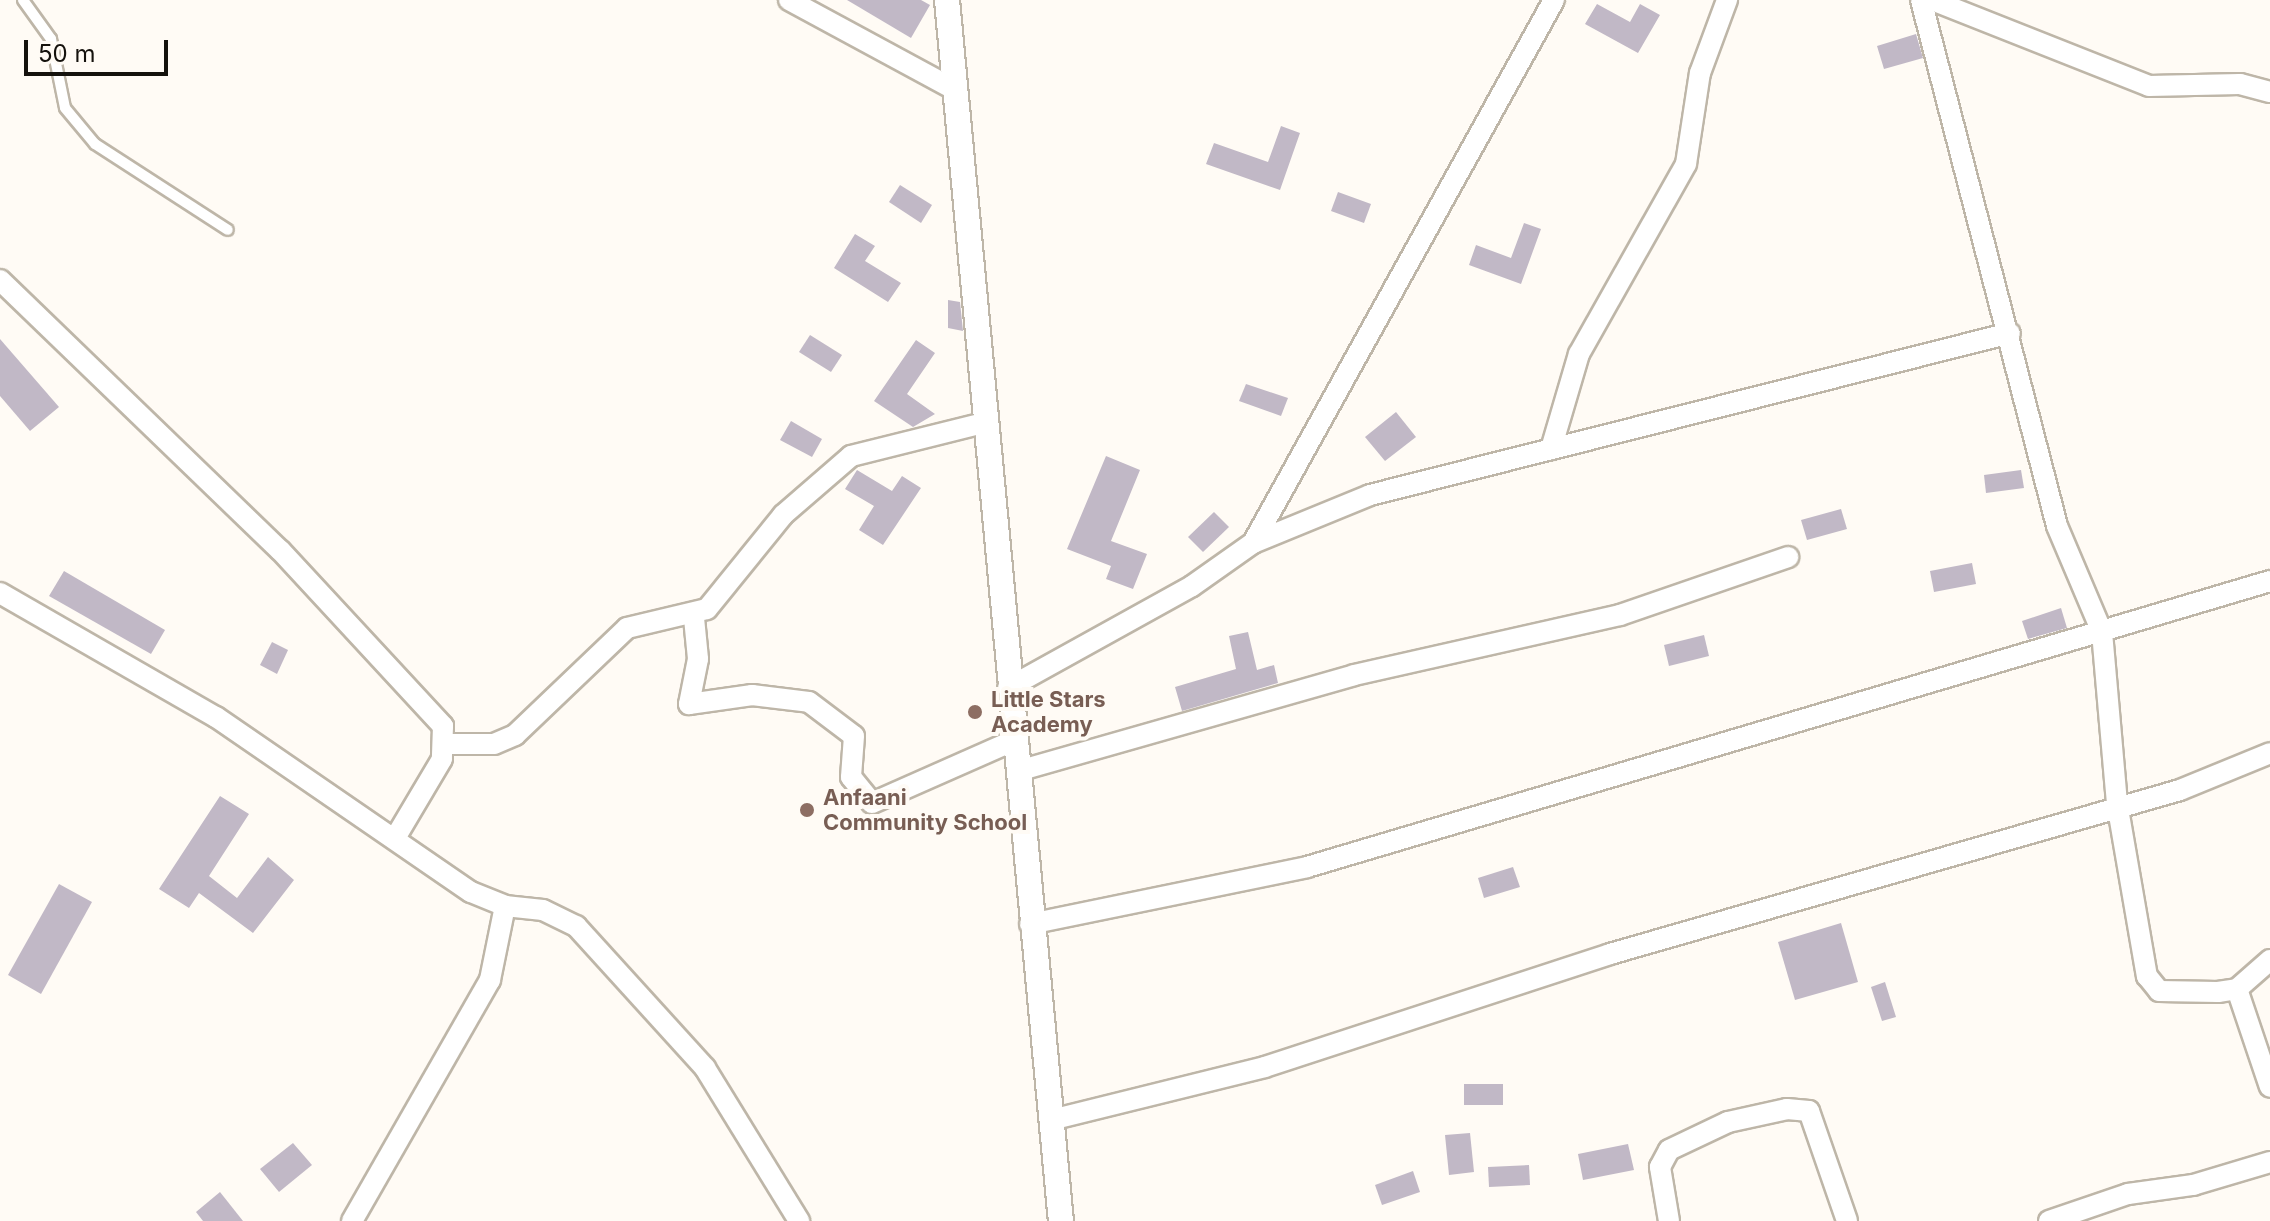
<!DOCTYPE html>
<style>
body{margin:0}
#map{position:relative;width:2270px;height:1221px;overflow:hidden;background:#fffbf5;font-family:Inter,sans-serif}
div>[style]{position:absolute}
.building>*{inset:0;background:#c1b8c6}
.roads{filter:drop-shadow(2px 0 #beb6a8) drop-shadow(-2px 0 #beb6a8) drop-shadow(0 2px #beb6a8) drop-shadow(0 -2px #beb6a8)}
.service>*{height:10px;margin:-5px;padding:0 5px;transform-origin:5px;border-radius:5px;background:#fff}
.minor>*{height:20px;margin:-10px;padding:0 10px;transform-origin:10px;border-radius:10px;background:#fff}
.tertiary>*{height:24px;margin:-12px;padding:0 12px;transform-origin:12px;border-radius:12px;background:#fff}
.dots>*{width:22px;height:22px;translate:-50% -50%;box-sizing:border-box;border:4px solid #fffbf5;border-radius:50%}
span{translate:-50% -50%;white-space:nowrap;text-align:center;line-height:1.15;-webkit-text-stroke:8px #fffbf5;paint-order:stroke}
.education-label{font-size:22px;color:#785e54;font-weight:700}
.left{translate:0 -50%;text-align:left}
.scale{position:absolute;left:24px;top:40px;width:144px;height:36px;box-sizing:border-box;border:4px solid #15120d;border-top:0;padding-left:10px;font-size:24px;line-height:28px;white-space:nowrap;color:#15120d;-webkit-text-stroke:6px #fffbf5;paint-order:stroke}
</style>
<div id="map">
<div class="building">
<i style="clip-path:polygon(847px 0,921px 0,930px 5px,911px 38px)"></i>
<i style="clip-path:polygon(1597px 4px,1630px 22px,1640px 4px,1660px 15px,1638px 53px,1585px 24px)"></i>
<i style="clip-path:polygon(1916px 34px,1923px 58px,1884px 69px,1877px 46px)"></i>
<i style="clip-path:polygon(1281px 126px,1300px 133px,1280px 190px,1206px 164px,1214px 143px,1268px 162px)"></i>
<i style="clip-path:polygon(900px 185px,932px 205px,921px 223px,889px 202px)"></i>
<i style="clip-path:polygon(1338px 192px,1371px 204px,1364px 223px,1331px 211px)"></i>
<i style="clip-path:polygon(1524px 223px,1541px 229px,1521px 284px,1469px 265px,1476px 245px,1511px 258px)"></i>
<i style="clip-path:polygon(855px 234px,875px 246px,865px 261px,901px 283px,888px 302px,834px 268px)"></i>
<i style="clip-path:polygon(948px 300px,960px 302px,963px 331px,948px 328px)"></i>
<i style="clip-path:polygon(810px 335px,842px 355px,831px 372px,799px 352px)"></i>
<i style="clip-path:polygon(0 339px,59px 407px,30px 431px,0 396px)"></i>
<i style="clip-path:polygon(916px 340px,935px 353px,907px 394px,935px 414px,913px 427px,874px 401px)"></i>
<i style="clip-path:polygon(1246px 384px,1288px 398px,1281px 416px,1239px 401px)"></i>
<i style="clip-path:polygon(1396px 412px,1416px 437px,1385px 461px,1365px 437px)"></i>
<i style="clip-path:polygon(791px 421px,822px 439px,812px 457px,780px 440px)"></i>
<i style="clip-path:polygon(1106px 456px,1140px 470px,1111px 541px,1147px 554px,1133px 589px,1106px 579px,1111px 566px,1067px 549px)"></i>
<i style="clip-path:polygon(857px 470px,892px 491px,902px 476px,921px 488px,883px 545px,859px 530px,874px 506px,845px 489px)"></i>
<i style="clip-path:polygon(2021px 470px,2024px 488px,1986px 493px,1984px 475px)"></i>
<i style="clip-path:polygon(1841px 509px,1847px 529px,1807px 540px,1801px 520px)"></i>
<i style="clip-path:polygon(1214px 512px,1229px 527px,1203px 552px,1188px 537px)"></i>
<i style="clip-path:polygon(1972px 563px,1976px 584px,1934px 592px,1930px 571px)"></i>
<i style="clip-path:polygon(64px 571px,165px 630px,151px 654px,49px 596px)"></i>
<i style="clip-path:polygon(2061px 608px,2067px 628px,2028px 639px,2022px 621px)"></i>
<i style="clip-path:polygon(1248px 632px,1257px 670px,1274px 665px,1278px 683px,1182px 711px,1175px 687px,1236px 669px,1229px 636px)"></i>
<i style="clip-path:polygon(1704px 635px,1709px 656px,1669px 666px,1664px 645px)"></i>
<i style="clip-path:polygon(272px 642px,288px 650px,277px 674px,260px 665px)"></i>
<i style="clip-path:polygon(220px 796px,249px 814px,209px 876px,237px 898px,268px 857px,294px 880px,253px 933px,199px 893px,189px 908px,159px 889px)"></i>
<i style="clip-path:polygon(1513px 867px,1520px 887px,1484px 898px,1478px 878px)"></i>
<i style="clip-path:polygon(59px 884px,92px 902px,41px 994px,8px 975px)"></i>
<i style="clip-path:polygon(1841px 923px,1858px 982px,1795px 1000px,1778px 942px)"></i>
<i style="clip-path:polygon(1885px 982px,1896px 1017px,1882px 1021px,1871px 987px)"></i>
<i style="clip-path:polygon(1464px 1084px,1503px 1084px,1503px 1105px,1464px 1105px)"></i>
<i style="clip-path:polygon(1470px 1133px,1474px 1172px,1449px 1175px,1445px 1135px)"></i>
<i style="clip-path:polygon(293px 1143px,312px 1165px,279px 1192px,260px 1169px)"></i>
<i style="clip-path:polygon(1628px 1144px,1634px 1170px,1583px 1180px,1578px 1154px)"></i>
<i style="clip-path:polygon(1529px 1165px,1530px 1185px,1489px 1187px,1488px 1167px)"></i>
<i style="clip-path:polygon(1413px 1171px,1420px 1192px,1382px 1205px,1375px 1185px)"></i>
<i style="clip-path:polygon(220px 1192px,243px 1221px,203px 1221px,196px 1212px)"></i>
</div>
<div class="roads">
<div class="service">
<i style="left:23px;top:0;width:48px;rotate:54.3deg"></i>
<i style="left:51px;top:39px;width:70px;rotate:78.5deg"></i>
<i style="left:65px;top:108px;width:47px;rotate:50.2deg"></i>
<i style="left:95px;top:144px;width:158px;rotate:32.9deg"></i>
</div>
<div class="minor">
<i style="left:789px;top:0;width:185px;rotate:28.4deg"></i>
<i style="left:1921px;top:0;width:543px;rotate:75.5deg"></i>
<i style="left:2057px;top:526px;width:115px;rotate:67deg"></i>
<i style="left:2102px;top:632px;width:172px;rotate:85deg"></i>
<i style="left:2117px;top:803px;width:176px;rotate:80.2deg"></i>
<i style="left:2147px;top:976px;width:19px;rotate:51deg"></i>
<i style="left:2159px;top:991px;width:59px;rotate:1deg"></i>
<i style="left:2218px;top:992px;width:19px;rotate:-9deg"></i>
<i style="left:2237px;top:989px;width:44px;rotate:-41.3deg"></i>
<i style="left:1932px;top:0;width:233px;rotate:21.6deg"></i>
<i style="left:2149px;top:86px;width:91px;rotate:-1.3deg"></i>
<i style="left:2240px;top:84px;width:31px;rotate:15deg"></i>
<i style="left:0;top:280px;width:389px;rotate:44deg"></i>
<i style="left:280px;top:550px;width:240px;rotate:47.2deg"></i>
<i style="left:443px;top:726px;width:33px;rotate:92deg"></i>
<i style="left:442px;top:759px;width:92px;rotate:120.7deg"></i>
<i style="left:1551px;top:449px;width:99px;rotate:-73.6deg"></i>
<i style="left:1579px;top:354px;width:218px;rotate:-60.6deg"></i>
<i style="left:1686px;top:164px;width:92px;rotate:-81.3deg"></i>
<i style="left:1700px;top:73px;width:78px;rotate:-69.7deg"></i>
<i style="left:1253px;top:543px;width:621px;rotate:-61deg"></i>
<i style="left:0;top:593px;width:249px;rotate:29.9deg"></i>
<i style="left:216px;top:717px;width:309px;rotate:34.5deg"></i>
<i style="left:471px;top:892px;width:37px;rotate:22deg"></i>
<i style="left:505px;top:906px;width:76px;rotate:101.5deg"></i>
<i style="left:490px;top:980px;width:278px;rotate:119.8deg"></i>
<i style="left:694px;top:618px;width:41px;rotate:84.4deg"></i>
<i style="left:698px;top:659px;width:46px;rotate:101.3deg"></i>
<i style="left:689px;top:704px;width:64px;rotate:-8.1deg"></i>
<i style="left:752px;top:695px;width:57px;rotate:7deg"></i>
<i style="left:809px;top:702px;width:56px;rotate:37.1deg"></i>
<i style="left:854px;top:736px;width:41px;rotate:94.2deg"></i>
<i style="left:851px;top:777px;width:33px;rotate:51deg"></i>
<i style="left:872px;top:803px;width:156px;rotate:-23.8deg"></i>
<i style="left:1008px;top:688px;width:210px;rotate:-29deg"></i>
<i style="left:1192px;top:586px;width:75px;rotate:-35.2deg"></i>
<i style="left:1253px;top:543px;width:126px;rotate:-22.3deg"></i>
<i style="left:1370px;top:495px;width:660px;rotate:-14.2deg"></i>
<i style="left:447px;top:744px;width:47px"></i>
<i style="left:494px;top:744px;width:23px;rotate:-23deg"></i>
<i style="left:515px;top:735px;width:155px;rotate:-43.7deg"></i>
<i style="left:627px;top:628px;width:82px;rotate:-13.4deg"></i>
<i style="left:707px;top:609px;width:121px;rotate:-51deg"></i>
<i style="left:783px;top:515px;width:90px;rotate:-40.9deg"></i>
<i style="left:851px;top:456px;width:136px;rotate:-14deg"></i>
<i style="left:1018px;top:771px;width:349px;rotate:-15.9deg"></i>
<i style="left:1354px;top:675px;width:273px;rotate:-12.7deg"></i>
<i style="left:1620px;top:615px;width:178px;rotate:-19deg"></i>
<i style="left:505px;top:906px;width:38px;rotate:6deg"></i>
<i style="left:543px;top:910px;width:37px;rotate:26deg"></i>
<i style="left:576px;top:926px;width:192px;rotate:47.7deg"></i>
<i style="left:705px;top:1068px;width:180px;rotate:58.4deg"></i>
<i style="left:1030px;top:924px;width:283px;rotate:-11.6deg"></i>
<i style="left:1307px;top:867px;width:1005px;rotate:-16.54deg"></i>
<i style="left:2237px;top:989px;width:103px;rotate:71.4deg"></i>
<i style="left:1051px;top:1120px;width:220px;rotate:-13.9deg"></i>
<i style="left:1265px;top:1067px;width:363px;rotate:-18.1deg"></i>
<i style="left:1610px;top:954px;width:593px;rotate:-16.05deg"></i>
<i style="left:2180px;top:790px;width:97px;rotate:-22.3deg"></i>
<i style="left:1669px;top:1221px;width:55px;rotate:-99.5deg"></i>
<i style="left:1660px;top:1167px;width:19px;rotate:-62deg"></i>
<i style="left:1669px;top:1150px;width:65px;rotate:-25.4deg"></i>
<i style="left:1728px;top:1122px;width:60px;rotate:-12.4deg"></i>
<i style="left:1787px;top:1109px;width:22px;rotate:5deg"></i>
<i style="left:1809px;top:1111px;width:116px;rotate:70.9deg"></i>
<i style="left:2049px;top:1221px;width:83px;rotate:-18.9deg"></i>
<i style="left:2128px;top:1194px;width:66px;rotate:-7.9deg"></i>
<i style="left:2193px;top:1185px;width:80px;rotate:-16.6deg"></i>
</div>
<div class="tertiary">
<i style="left:947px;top:0;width:1226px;rotate:84.67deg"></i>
</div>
</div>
<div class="dots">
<i style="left:975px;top:712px;background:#8d6e63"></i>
<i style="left:807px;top:810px;background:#8d6e63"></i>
</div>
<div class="education-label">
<span class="left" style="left:991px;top:712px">Little Stars<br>Academy</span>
<span class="left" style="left:823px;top:810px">Anfaani<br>Community School</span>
</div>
<div class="scale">50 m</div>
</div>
